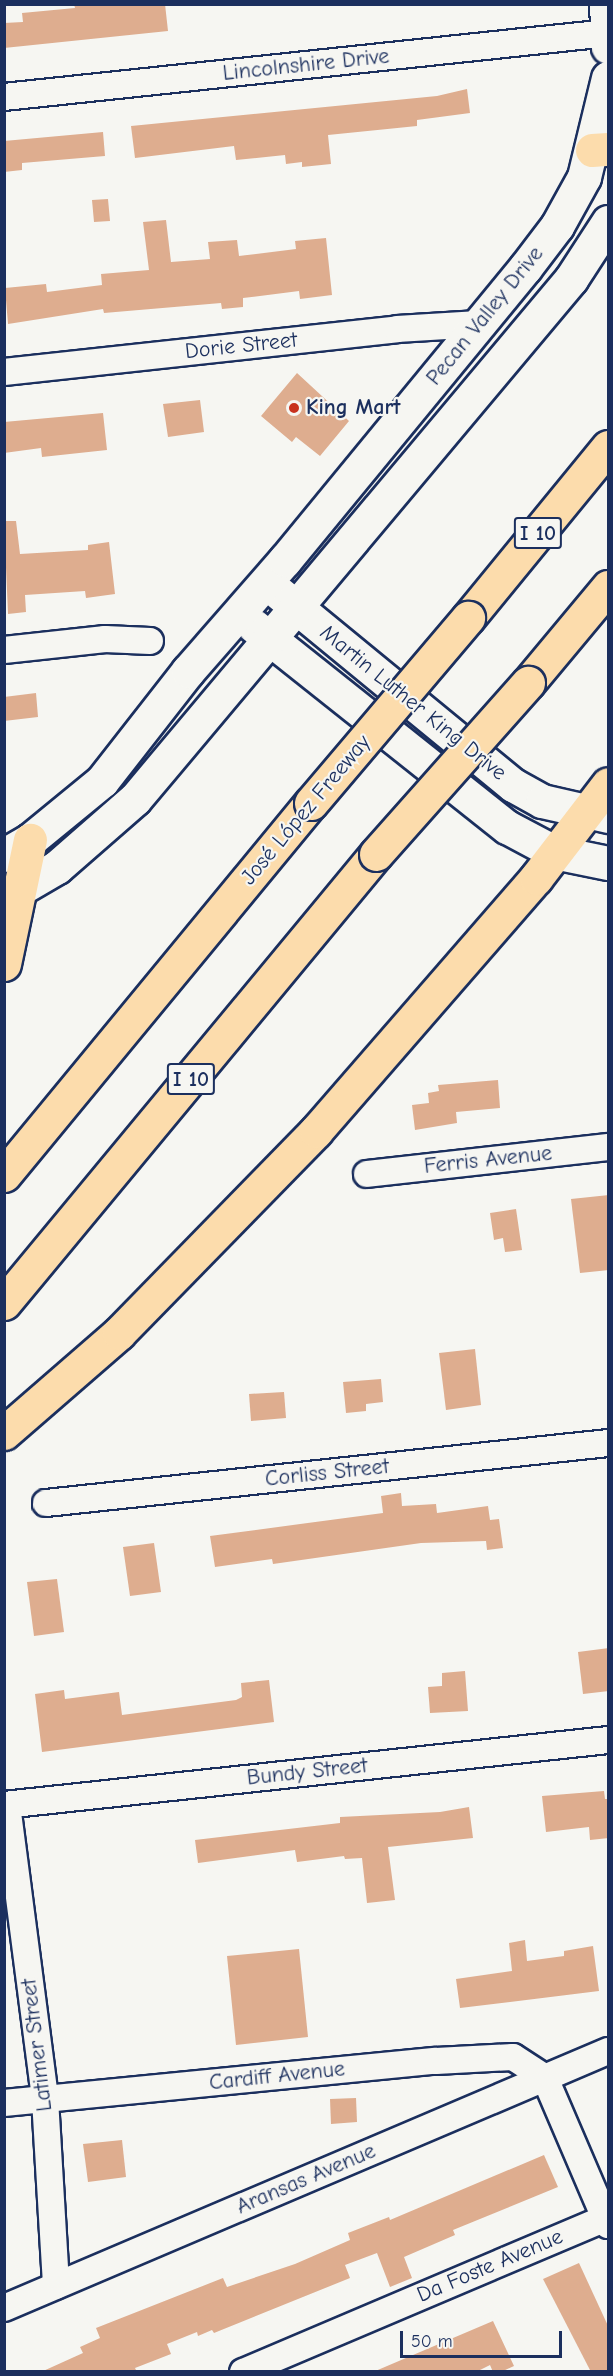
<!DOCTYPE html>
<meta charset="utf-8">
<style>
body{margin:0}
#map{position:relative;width:613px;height:2376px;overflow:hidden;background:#f6f6f2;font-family:"Comic Neue",sans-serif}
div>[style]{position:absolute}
.building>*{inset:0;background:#dead8f}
.roads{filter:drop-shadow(2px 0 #1b2f5e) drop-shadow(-2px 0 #1b2f5e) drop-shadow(0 2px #1b2f5e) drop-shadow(0 -2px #1b2f5e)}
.street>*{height:26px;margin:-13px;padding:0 13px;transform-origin:13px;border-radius:13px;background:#f6f6f2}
.secondary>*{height:33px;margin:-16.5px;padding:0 16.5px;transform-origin:16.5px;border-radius:16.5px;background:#f6f6f2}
.highway>*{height:33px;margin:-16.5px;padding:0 16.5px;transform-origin:16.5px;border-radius:16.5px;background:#fcdcac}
.bridges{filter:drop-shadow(2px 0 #1b2f5e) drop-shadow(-2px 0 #1b2f5e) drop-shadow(0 2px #1b2f5e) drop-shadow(0 -2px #1b2f5e)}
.highway-bridge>*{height:33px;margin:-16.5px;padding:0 16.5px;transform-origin:16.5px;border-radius:16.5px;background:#fcdcac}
.dots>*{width:16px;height:16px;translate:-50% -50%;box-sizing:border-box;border:3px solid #f6f6f2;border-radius:50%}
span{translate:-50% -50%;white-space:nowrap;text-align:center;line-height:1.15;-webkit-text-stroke:4.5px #f6f6f2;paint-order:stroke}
.shield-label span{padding:2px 4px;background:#f6f6f2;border:2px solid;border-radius:4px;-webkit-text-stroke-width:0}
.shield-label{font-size:21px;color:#1b2f5e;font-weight:700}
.street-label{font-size:22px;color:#1b2f5e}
.poi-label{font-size:22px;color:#1b2f5e;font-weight:700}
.left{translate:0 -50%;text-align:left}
.frame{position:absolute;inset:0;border:6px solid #1b2f5e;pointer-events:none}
.scale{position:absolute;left:400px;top:2331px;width:162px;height:27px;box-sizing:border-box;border:3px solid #1b2f5e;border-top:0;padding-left:8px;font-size:18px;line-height:21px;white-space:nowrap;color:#1b2f5e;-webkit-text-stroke:4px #f6f6f2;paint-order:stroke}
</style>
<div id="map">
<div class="building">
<i style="clip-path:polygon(74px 4px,165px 4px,168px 31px,4px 48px,4px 23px,23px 22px,22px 13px,75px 8px)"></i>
<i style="clip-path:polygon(467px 89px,470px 113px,417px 120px,417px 126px,328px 135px,331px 164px,302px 167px,302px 162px,286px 164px,285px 155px,236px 160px,234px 146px,135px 158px,131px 126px,437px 96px)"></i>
<i style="clip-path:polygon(103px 132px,105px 156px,22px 163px,22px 170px,4px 172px,4px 141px)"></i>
<i style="clip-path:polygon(108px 199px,110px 221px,94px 222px,92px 200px)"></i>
<i style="clip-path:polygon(166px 220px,171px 262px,210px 259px,208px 242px,237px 240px,239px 256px,296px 249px,295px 241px,326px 238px,332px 295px,300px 299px,299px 291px,243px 298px,243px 307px,222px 309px,221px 303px,104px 313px,103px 309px,8px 324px,5px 288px,46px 284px,47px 292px,102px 285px,101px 274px,149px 270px,143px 222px)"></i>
<i style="clip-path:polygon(297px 373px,349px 421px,320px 456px,296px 437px,292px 442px,261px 416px)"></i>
<i style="clip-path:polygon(200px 400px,204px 432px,168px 437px,163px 404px)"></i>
<i style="clip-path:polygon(103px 413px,107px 450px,42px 457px,41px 448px,4px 453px,4px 422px)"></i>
<i style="clip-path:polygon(4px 521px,16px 521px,20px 554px,88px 550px,88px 545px,109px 542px,115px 594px,86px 598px,85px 591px,25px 595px,26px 612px,8px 614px)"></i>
<i style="clip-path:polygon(36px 693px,38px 717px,4px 721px,4px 697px)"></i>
<i style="clip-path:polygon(498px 1080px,500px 1108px,456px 1112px,457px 1123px,415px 1130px,412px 1105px,429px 1103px,428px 1093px,439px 1091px,438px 1085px)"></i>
<i style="clip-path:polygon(609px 1195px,609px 1270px,580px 1273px,571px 1199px)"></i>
<i style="clip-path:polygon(516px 1209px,522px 1250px,505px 1252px,503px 1238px,494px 1240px,490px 1213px)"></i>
<i style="clip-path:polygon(475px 1349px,481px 1405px,446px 1410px,439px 1353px)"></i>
<i style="clip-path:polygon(381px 1379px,383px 1402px,366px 1404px,366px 1411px,346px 1413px,343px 1382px)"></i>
<i style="clip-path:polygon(284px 1392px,286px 1418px,251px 1421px,249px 1394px)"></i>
<i style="clip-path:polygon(401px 1493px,402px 1506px,436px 1504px,437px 1513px,488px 1506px,490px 1520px,499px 1519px,503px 1548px,487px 1550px,486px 1541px,421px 1543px,273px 1564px,272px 1559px,215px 1567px,210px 1536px,383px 1513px,381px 1496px)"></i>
<i style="clip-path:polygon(154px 1543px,161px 1592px,130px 1596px,123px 1547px)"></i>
<i style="clip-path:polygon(57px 1579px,64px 1632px,34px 1636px,27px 1582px)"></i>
<i style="clip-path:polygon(609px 1648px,609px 1691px,583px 1694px,578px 1652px)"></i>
<i style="clip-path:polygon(465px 1671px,468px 1711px,430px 1713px,428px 1687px,442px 1686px,442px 1673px)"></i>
<i style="clip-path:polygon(269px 1680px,274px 1722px,42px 1752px,35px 1694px,64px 1690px,65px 1699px,119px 1692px,122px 1715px,236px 1700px,242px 1697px,241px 1683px)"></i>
<i style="clip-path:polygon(604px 1791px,605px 1799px,609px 1799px,609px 1838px,590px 1840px,589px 1827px,546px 1832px,542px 1796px)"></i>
<i style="clip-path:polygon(469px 1807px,473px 1838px,388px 1847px,395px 1900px,367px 1903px,362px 1858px,345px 1859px,344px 1856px,297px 1862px,295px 1850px,198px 1863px,195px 1840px,340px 1823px,340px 1817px,440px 1812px)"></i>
<i style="clip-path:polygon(525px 1940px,527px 1961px,564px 1956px,564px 1951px,593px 1946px,599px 1991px,460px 2008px,456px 1979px,512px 1971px,509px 1943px)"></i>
<i style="clip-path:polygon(299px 1949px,308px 2037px,236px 2045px,227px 1956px)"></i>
<i style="clip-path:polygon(356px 2098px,357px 2122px,331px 2124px,330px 2099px)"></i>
<i style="clip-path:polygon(122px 2140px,126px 2177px,88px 2182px,83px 2144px)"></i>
<i style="clip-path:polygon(544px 2155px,558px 2187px,453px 2230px,455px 2235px,404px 2257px,412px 2278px,390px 2287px,377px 2253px,345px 2265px,350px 2278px,214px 2333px,212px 2330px,198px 2336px,197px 2332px,167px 2344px,171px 2354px,135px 2368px,137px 2372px,41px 2372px,83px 2353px,80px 2347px,100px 2338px,96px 2328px,223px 2278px,227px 2287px,295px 2264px,350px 2240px,348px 2233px,389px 2217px,390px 2220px)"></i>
<i style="clip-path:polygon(579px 2263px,609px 2328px,609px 2372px,591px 2372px,543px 2279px)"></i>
<i style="clip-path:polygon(493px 2321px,514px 2366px,501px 2372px,493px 2372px,490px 2365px,476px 2372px,373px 2372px)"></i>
</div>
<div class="roads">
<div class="street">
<i style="left:4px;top:97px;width:607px;rotate:-6.05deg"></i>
<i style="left:4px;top:372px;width:395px;rotate:-6.2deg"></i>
<i style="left:397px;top:329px;width:82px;rotate:-3.5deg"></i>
<i style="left:4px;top:650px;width:102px;rotate:-6.2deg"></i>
<i style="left:105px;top:639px;width:45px;rotate:2.5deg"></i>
<i style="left:367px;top:1174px;width:243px;rotate:-6.4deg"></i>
<i style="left:46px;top:1503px;width:565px;rotate:-6.09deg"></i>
<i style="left:4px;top:1805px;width:607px;rotate:-6.14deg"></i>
<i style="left:7px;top:1805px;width:296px;rotate:82.6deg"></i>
<i style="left:45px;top:2099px;width:187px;rotate:86.6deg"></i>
<i style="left:4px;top:2103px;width:434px;rotate:-5.6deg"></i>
<i style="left:436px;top:2061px;width:77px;rotate:-3deg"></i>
<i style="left:513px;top:2057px;width:38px;rotate:33deg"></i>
<i style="left:545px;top:2078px;width:160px;rotate:66.8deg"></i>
<i style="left:4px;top:2308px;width:656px;rotate:-23.05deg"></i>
<i style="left:243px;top:2372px;width:393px;rotate:-23deg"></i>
</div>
<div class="secondary">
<i style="left:606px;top:4px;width:43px;rotate:87.3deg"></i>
<i style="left:279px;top:593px;width:303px;rotate:39.4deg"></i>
<i style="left:513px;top:785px;width:33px;rotate:29deg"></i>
<i style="left:542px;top:801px;width:68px;rotate:12.8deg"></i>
<i style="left:254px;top:626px;width:323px;rotate:38.5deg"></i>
<i style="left:507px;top:827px;width:53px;rotate:28deg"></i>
<i style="left:554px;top:852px;width:55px;rotate:11.5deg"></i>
<i style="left:4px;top:855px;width:30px;rotate:-30deg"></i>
<i style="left:30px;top:840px;width:93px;rotate:-39.3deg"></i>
<i style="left:102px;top:781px;width:140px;rotate:-52deg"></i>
<i style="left:188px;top:671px;width:147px;rotate:-48.9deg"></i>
<i style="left:285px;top:560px;width:378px;rotate:-50.6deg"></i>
<i style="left:525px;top:268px;width:53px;rotate:-52.7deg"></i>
<i style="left:557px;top:226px;width:56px;rotate:-61.1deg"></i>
<i style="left:584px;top:177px;width:102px;rotate:-76.4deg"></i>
<i style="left:4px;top:898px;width:61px;rotate:-30.3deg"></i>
<i style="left:57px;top:867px;width:103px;rotate:-41.1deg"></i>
<i style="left:135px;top:799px;width:679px;rotate:-50.02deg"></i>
<i style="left:571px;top:279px;width:68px;rotate:-57deg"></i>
</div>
<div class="highway">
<i style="left:592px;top:150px;width:16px;rotate:-4deg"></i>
<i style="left:468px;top:618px;width:221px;rotate:-50.7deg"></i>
<i style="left:528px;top:683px;width:125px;rotate:-50.2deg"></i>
<i style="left:4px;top:964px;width:127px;rotate:-78.2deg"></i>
<i style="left:4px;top:1175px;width:482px;rotate:-50.5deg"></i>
<i style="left:4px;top:1303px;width:583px;rotate:-50.36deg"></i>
<i style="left:4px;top:1433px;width:152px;rotate:-41deg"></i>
<i style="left:119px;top:1333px;width:282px;rotate:-45.7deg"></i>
<i style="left:316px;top:1131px;width:335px;rotate:-49deg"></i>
<i style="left:536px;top:878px;width:118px;rotate:-52.5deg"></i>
</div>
</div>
<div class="bridges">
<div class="highway-bridge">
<i style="left:311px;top:803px;width:243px;rotate:-49.7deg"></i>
<i style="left:376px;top:854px;width:229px;rotate:-48.4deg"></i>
</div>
</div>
<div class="dots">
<i style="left:294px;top:408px;background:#c8321e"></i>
</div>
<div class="shield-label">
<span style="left:538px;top:533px">I 10</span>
<span style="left:191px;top:1079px">I 10</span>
</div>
<div class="street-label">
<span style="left:306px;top:65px;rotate:-6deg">Lincolnshire Drive</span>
<span style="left:485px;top:316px;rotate:-51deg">Pecan Valley Drive</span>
<span style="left:241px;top:346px;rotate:-6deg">Dorie Street</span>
<span style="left:413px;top:703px;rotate:39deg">Martin Luther King Drive</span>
<span style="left:306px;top:810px;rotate:-50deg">José López Freeway</span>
<span style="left:488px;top:1160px;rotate:-6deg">Ferris Avenue</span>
<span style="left:327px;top:1473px;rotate:-6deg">Corliss Street</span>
<span style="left:307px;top:1772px;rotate:-6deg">Bundy Street</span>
<span style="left:37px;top:2045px;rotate:-97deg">Latimer Street</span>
<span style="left:277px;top:2076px;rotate:-6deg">Cardiff Avenue</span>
<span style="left:306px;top:2179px;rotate:-23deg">Aransas Avenue</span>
<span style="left:490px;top:2266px;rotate:-23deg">Da Foste Avenue</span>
</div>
<div class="poi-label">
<span class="left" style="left:306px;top:408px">King Mart</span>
</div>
<div class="frame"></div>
<div class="scale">50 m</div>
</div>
